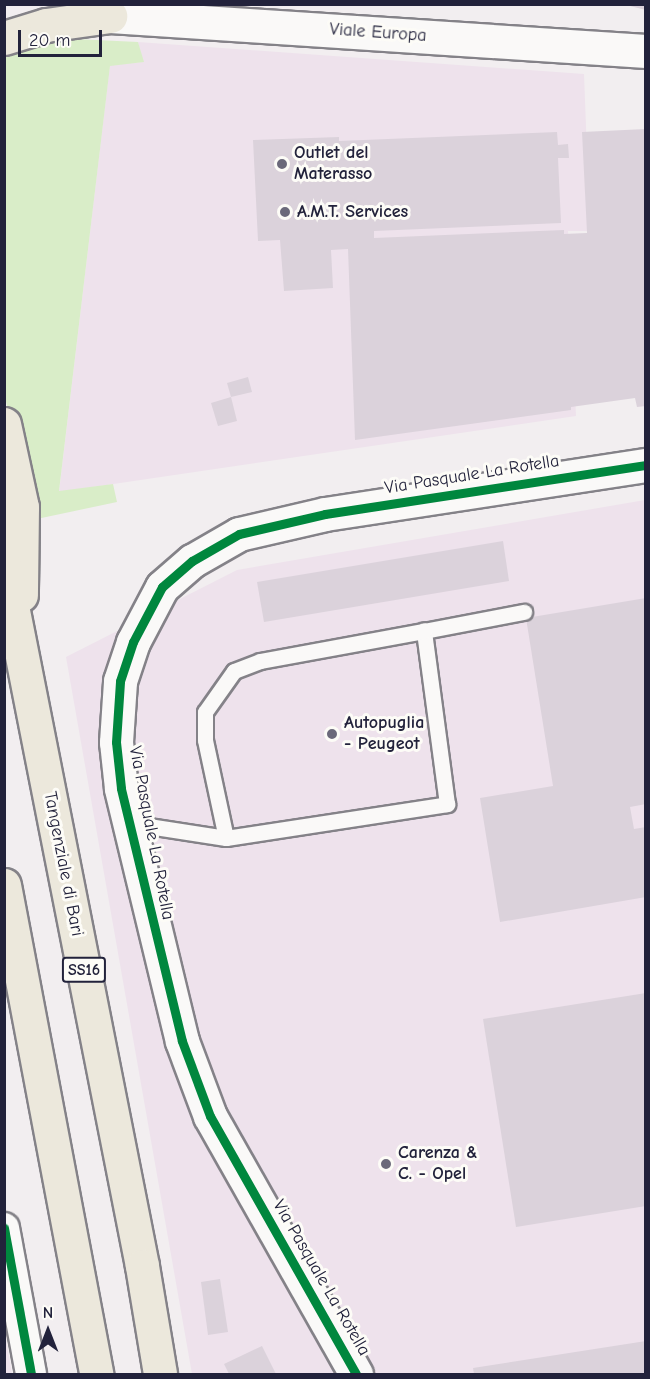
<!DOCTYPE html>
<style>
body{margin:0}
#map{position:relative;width:650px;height:1379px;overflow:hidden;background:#f2eef0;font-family:"Comic Neue",sans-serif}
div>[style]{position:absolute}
.built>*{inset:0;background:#eee2ec}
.green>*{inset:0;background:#d9edc8}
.building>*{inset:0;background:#dbd2db}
.roads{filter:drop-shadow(2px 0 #848288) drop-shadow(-2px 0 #848288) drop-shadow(0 2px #848288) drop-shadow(0 -2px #848288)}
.service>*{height:15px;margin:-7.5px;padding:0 7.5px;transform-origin:7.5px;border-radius:7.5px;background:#faf9f8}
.minor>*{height:30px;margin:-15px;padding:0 15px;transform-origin:15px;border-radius:15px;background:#faf9f8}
.tertiary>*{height:33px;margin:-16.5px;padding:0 16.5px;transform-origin:16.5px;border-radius:16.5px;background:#faf9f8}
.secondary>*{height:33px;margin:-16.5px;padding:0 16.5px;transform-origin:16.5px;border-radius:16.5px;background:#faf9f8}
.trunk>*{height:33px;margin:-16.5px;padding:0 16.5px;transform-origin:16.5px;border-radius:16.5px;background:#ece8dc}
.cycleway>*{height:9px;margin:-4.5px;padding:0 4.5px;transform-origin:4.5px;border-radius:4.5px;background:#00873e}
.dots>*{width:16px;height:16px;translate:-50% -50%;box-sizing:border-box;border:3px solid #fdfcf7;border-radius:50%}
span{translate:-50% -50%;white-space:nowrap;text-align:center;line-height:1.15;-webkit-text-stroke:6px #fdfcf7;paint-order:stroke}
.shield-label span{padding:2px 4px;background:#fdfcf7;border:2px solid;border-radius:4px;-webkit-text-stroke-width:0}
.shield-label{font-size:16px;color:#22223b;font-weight:700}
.street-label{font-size:18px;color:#22223b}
.poi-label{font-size:18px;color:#22223b;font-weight:700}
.left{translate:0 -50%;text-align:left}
.frame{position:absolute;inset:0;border:6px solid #22223b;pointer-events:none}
.north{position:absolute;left:18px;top:1301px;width:60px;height:60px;-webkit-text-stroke:4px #fdfcf7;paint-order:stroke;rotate:0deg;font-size:16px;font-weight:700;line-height:24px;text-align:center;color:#22223b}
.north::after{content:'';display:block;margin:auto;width:21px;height:27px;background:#22223b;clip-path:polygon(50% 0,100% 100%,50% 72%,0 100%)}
.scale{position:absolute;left:18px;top:30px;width:84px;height:27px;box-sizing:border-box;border:3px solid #22223b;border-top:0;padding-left:8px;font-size:18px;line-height:21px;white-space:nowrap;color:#22223b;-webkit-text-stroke:4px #fdfcf7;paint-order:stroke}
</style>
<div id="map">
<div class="built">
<i style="clip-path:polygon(138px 42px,584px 74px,590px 231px,568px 231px,576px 416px,59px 492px,110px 65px,143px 62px)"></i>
<i style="clip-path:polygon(645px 500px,645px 1374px,192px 1374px,66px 657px,237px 570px)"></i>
<i style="clip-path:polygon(4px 1333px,5px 1333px,12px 1374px,5px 1374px)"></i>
</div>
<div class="green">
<i style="clip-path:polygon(54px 38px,138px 42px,144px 62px,110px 66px,59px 491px,113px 484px,117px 502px,32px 520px,5px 397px,4px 54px)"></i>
</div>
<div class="building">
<i style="clip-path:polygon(626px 4px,646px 4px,646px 10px,626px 5px)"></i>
<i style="clip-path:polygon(646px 129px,646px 406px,637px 407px,635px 398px,571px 407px,571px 410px,355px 440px,348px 249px,331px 250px,333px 288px,284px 291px,280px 240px,258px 241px,253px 140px,339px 137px,339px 141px,557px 132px,558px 145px,568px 144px,569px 158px,558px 158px,561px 223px,374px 231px,374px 238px,564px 230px,564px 234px,587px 233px,582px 132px)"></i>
<i style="clip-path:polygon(248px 377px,252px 392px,231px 397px,227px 383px)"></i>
<i style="clip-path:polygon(231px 397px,237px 421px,218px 426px,211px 403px)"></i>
<i style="clip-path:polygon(503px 541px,509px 581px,264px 622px,257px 582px)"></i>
<i style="clip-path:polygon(646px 598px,646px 804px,630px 807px,634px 829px,646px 827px,646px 897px,500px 922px,480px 798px,553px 786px,526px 618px)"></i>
<i style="clip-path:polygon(646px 993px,646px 1206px,516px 1227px,483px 1019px)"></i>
<i style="clip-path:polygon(220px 1279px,228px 1332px,208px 1335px,201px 1282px)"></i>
<i style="clip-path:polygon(646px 1341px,646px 1374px,474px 1374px,473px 1368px)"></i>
<i style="clip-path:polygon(262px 1346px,276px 1374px,229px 1374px,224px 1364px)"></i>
</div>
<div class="roads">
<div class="service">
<i style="left:129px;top:823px;width:98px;rotate:8.8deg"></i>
<i style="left:226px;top:838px;width:224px;rotate:-8.7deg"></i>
<i style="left:447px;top:804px;width:175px;rotate:-97.6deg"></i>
<i style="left:424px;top:631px;width:102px;rotate:-10.8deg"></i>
<i style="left:226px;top:838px;width:100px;rotate:-102.1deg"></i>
<i style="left:205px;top:740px;width:28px;rotate:-90deg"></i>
<i style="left:205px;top:712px;width:50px;rotate:-54.7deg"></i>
<i style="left:234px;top:671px;width:28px;rotate:-21deg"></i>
<i style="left:260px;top:661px;width:167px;rotate:-10.4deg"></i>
</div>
<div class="minor">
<i style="left:4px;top:1228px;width:148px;rotate:79.5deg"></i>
</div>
<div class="tertiary">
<i style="left:356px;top:1374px;width:296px;rotate:-119.5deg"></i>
<i style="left:210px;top:1116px;width:80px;rotate:-110.5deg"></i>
<i style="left:182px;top:1041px;width:260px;rotate:-103.6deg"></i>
<i style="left:121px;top:788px;width:46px;rotate:-96.2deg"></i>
<i style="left:116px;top:742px;width:61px;rotate:-86.2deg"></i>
<i style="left:120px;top:681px;width:41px;rotate:-71.6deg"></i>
<i style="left:133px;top:642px;width:62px;rotate:-62.2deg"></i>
<i style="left:162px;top:587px;width:40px;rotate:-41deg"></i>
<i style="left:192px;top:561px;width:54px;rotate:-29.9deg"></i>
<i style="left:239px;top:534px;width:88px;rotate:-13.1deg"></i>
<i style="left:325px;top:514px;width:325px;rotate:-8.7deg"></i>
</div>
<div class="secondary">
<i style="left:110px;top:16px;width:537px;rotate:3.74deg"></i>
</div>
<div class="trunk">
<i style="left:4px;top:38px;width:44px;rotate:-17.2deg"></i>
<i style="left:46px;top:25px;width:65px;rotate:-8deg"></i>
<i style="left:4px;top:424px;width:85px;rotate:77.8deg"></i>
<i style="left:22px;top:507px;width:88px;rotate:90.7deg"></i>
<i style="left:4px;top:565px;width:714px;rotate:78.86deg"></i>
<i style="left:142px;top:1266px;width:109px;rotate:80.5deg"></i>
<i style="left:4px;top:885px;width:498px;rotate:79.3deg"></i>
</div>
</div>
<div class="cycleway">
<i style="left:4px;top:1228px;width:148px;rotate:79.5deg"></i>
<i style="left:356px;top:1374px;width:296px;rotate:-119.5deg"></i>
<i style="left:210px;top:1116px;width:80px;rotate:-110.5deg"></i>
<i style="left:182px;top:1041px;width:260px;rotate:-103.6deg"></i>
<i style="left:121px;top:788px;width:46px;rotate:-96.2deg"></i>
<i style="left:116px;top:742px;width:61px;rotate:-86.2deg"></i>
<i style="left:120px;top:681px;width:41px;rotate:-71.6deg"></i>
<i style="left:133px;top:642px;width:62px;rotate:-62.2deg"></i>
<i style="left:162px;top:587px;width:40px;rotate:-41deg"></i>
<i style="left:192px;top:561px;width:54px;rotate:-29.9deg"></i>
<i style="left:239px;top:534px;width:88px;rotate:-13.1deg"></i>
<i style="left:325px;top:514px;width:325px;rotate:-8.7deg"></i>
</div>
<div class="dots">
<i style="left:282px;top:164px;background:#6b697a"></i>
<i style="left:285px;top:212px;background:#6b697a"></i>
<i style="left:332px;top:734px;background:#6b697a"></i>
<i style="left:386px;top:1164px;background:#6b697a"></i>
</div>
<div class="shield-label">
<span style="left:84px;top:970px">SS16</span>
</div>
<div class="street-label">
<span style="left:378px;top:33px;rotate:4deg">Viale Europa</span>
<span style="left:472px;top:475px;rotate:-9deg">Via Pasquale La Rotella</span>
<span style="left:151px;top:833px;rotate:79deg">Via Pasquale La Rotella</span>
<span style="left:63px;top:864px;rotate:79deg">Tangenziale di Bari</span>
<span style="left:321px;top:1278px;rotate:60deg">Via Pasquale La Rotella</span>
</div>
<div class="poi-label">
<span class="left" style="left:294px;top:164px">Outlet del<br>Materasso</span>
<span class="left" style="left:297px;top:212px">A.M.T. Services</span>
<span class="left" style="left:344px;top:734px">Autopuglia<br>- Peugeot</span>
<span class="left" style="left:398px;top:1164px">Carenza &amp;<br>C. - Opel</span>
</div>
<div class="frame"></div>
<div class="north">N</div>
<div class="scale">20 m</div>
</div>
